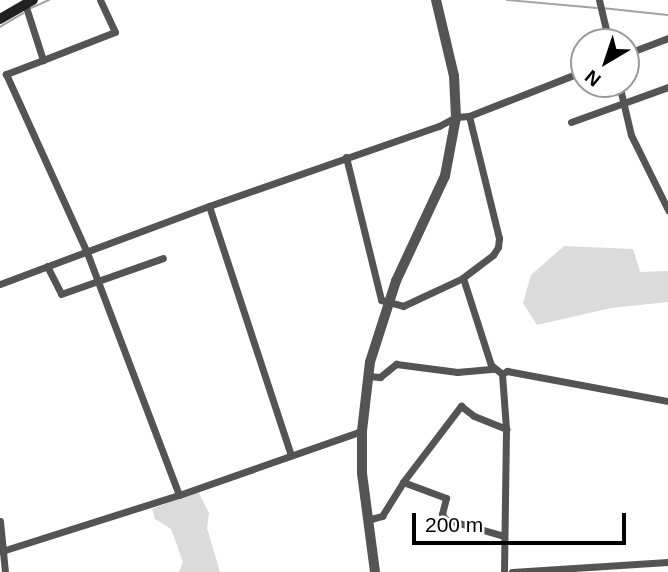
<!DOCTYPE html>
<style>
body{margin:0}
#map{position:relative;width:668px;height:572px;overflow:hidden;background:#fff;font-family:Helvetica,sans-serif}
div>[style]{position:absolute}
.green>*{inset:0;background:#dbdbdb}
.stream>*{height:2px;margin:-1px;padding:0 1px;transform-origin:1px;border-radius:1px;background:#a2a2a2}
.minor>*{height:7px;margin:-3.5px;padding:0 3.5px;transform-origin:3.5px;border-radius:3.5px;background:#545454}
.tertiary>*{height:10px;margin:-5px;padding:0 5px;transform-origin:5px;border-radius:5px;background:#545454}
.secondary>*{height:10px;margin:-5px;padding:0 5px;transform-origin:5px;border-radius:5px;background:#212121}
span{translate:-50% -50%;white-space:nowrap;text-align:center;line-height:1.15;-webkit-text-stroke:5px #fff;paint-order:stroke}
.north{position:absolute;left:570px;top:28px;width:70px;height:70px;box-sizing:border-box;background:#fff;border:2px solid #999;border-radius:50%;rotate:219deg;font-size:19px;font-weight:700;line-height:28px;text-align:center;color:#000}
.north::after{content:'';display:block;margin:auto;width:24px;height:32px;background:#000;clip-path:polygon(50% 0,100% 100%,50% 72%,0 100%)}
.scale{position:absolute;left:412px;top:513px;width:214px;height:32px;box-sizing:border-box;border:4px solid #000;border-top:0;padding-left:9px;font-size:21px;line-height:24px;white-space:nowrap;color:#000;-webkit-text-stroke:5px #fff;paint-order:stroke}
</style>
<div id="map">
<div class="green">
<i style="clip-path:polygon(564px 246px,633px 249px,640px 272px,668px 271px,668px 302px,611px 308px,537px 325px,523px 303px,531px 275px)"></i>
<i style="clip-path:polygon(198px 491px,209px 513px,207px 528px,220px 572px,179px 572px,183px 562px,171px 529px,155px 519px,152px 509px)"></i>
</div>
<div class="stream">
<i style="left:507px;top:0;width:90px;rotate:5.1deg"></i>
<i style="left:31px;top:8px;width:20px;rotate:-24deg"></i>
<i style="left:602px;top:8px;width:66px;rotate:6.1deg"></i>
<i style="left:0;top:27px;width:27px;rotate:-31deg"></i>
</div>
<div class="minor">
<i style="left:599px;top:0;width:43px;rotate:76.6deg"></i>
<i style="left:25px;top:4px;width:59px;rotate:72.2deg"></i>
<i style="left:43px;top:60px;width:40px;rotate:159deg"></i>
<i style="left:6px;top:74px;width:193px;rotate:65.6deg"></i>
<i style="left:86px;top:250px;width:262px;rotate:69.2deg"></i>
<i style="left:179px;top:495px;width:194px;rotate:-19.3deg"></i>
<i style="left:626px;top:54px;width:45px;rotate:-20.9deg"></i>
<i style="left:43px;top:60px;width:77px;rotate:-21.3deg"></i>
<i style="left:115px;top:32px;width:35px;rotate:-115deg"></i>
<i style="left:619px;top:84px;width:52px;rotate:76.8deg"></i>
<i style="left:631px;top:135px;width:84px;rotate:63.7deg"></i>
<i style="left:469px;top:116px;width:126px;rotate:76.2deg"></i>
<i style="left:499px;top:238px;width:9px;rotate:96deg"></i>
<i style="left:498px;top:247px;width:9px;rotate:122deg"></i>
<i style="left:493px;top:255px;width:38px;rotate:143deg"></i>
<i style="left:463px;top:278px;width:91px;rotate:72.2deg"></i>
<i style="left:491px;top:365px;width:14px;rotate:39deg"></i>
<i style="left:502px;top:374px;width:6px;rotate:-31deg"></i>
<i style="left:507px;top:371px;width:164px;rotate:10.6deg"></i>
<i style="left:571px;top:122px;width:103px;rotate:-19.8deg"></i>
<i style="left:346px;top:157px;width:147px;rotate:76.2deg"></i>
<i style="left:381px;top:300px;width:23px;rotate:15deg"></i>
<i style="left:403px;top:306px;width:66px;rotate:-25deg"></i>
<i style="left:209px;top:206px;width:262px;rotate:71.8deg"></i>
<i style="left:47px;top:266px;width:31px;rotate:63deg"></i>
<i style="left:61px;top:294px;width:108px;rotate:-19.4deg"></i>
<i style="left:0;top:284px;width:223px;rotate:-20.5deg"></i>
<i style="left:209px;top:206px;width:244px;rotate:-19.2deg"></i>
<i style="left:439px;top:126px;width:19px;rotate:-28deg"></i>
<i style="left:456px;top:117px;width:13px;rotate:-4deg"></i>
<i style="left:469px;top:116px;width:123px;rotate:-21.4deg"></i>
<i style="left:502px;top:374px;width:55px;rotate:85.8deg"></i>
<i style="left:506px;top:429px;width:143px;rotate:90.8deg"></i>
<i style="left:368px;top:376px;width:12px;rotate:5deg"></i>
<i style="left:380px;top:377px;width:21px;rotate:-39deg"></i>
<i style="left:396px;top:364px;width:62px;rotate:7.5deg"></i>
<i style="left:457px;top:372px;width:37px;rotate:-5deg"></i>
<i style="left:403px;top:482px;width:46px;rotate:20.4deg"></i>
<i style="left:446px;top:498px;width:16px;rotate:104deg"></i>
<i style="left:442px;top:514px;width:6px;rotate:59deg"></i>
<i style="left:445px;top:519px;width:61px;rotate:16.1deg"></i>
<i style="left:367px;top:520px;width:16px;rotate:-15deg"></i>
<i style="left:382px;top:516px;width:40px;rotate:-58deg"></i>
<i style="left:403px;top:482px;width:96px;rotate:-52.7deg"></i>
<i style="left:461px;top:406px;width:16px;rotate:38deg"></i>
<i style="left:474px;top:416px;width:35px;rotate:22deg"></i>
<i style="left:0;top:521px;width:51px;rotate:84.4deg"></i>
<i style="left:2px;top:551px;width:186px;rotate:-17.6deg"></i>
<i style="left:512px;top:572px;width:156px;rotate:-3.7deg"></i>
</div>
<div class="tertiary">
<i style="left:375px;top:572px;width:100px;rotate:-97.5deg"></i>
<i style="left:362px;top:473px;width:42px;rotate:-90deg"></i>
<i style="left:362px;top:431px;width:69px;rotate:-83.4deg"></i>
<i style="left:370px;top:362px;width:85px;rotate:-72.2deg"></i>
<i style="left:396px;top:281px;width:116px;rotate:-65deg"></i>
<i style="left:445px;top:176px;width:60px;rotate:-79.4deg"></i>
<i style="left:456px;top:117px;width:41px;rotate:-92.8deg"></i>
<i style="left:454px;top:76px;width:78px;rotate:-103.3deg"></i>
</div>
<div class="secondary">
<i style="left:0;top:19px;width:38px;rotate:-30deg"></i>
</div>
<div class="north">N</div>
<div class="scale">200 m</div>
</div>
